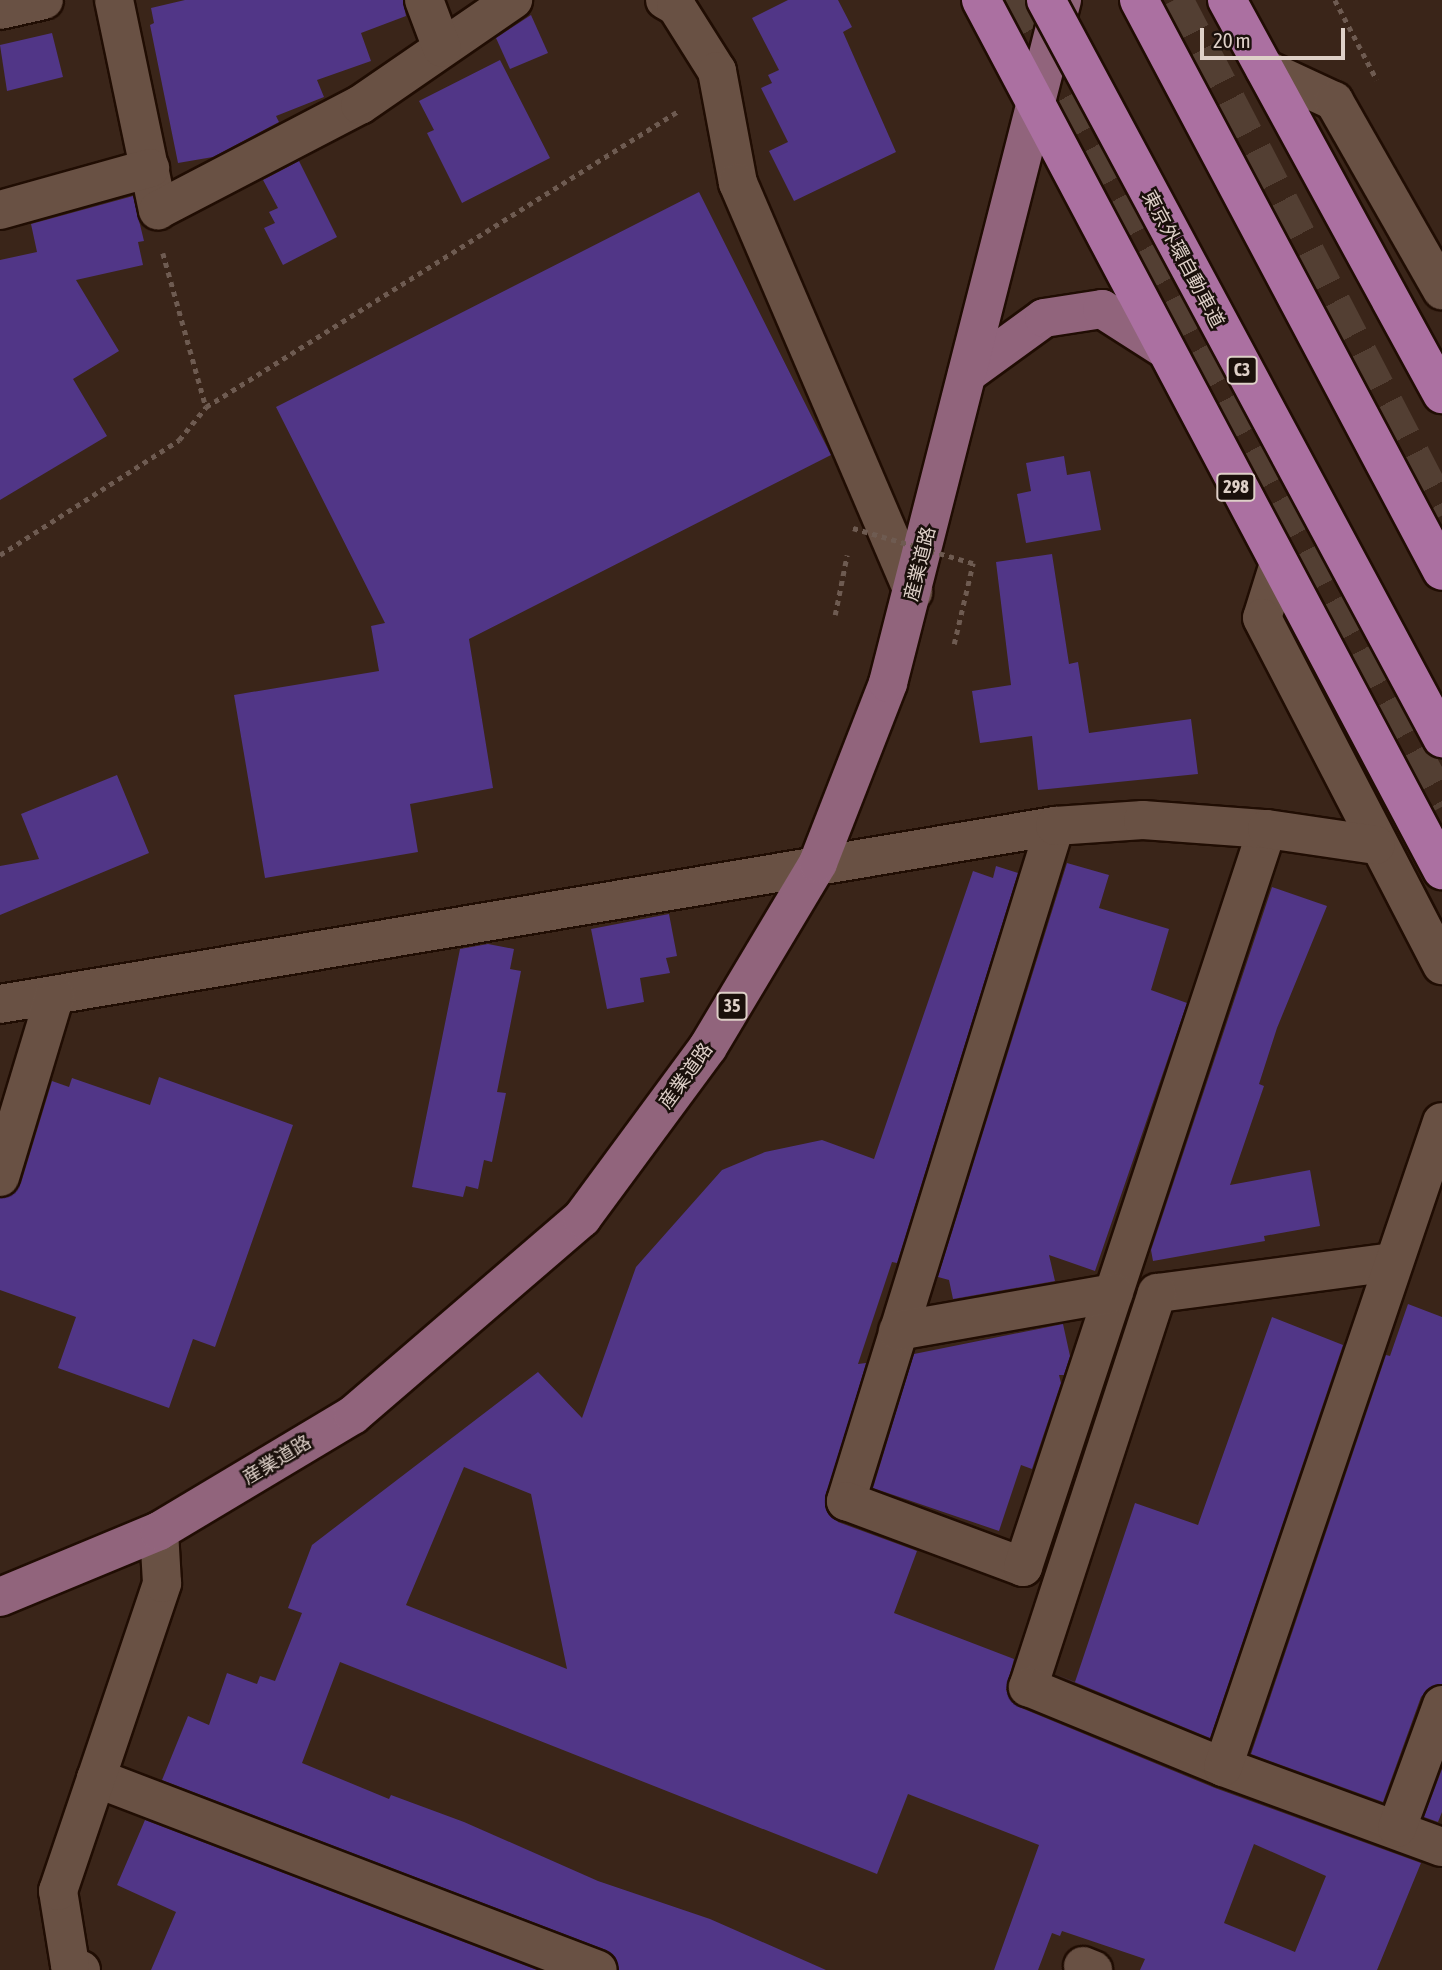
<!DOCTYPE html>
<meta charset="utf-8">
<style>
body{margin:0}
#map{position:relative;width:1442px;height:1970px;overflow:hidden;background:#3a2519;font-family:"Asap Condensed","Noto Sans JP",sans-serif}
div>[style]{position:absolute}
.building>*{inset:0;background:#513687}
.highway-tunnel>*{height:38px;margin-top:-19px;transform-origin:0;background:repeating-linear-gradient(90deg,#533f33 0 38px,transparent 0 57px)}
.path>*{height:4.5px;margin-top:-2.25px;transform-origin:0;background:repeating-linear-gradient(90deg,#6e5b51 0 5px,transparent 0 10px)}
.roads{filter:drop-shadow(2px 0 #200d03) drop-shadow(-2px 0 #200d03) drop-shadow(0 2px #200d03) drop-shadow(0 -2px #200d03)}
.minor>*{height:38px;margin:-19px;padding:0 19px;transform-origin:19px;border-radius:19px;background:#695144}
.major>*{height:38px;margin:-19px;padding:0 19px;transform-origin:19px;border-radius:19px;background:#91647c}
.highway>*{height:38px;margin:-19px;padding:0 19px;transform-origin:19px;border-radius:19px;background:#ab70a1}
.path-bridge>*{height:4.5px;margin-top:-2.25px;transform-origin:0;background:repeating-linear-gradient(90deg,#6e5b51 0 5px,transparent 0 10px)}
.bridges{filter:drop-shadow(2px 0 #200d03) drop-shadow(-2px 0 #200d03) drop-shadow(0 2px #200d03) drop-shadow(0 -2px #200d03)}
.highway-bridge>*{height:38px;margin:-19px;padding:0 19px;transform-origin:19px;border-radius:19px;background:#ab70a1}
span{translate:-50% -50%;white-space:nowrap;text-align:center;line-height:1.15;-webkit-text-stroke:5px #1a100b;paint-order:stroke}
.shield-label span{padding:2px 5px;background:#1a100b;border:2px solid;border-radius:5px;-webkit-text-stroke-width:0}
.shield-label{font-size:18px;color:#ded0c8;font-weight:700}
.street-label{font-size:19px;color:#ded0c8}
.scale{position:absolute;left:1200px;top:28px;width:145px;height:32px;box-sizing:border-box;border:4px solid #ded0c8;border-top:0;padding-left:9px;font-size:21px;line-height:24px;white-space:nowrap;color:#ded0c8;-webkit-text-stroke:5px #1a100b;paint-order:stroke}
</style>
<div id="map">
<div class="building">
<i style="clip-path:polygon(185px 0,403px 0,406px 16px,361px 33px,371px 61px,317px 80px,324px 97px,276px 116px,279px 122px,213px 157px,178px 163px,150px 25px,154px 23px,151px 8px)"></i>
<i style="clip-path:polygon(788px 0,838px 0,852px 27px,843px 32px,896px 152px,794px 201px,769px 151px,788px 142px,761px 88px,772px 83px,768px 75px,779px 70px,752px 18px)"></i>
<i style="clip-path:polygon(531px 15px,548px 53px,510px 69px,496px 38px)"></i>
<i style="clip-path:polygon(52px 33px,63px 77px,7px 91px,0 45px)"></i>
<i style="clip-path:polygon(500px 60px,550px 158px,462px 203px,427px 133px,434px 130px,419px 101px)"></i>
<i style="clip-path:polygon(299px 161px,337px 237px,283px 265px,264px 228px,275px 223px,269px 212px,278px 208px,263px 180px)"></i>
<i style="clip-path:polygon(699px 192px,831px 455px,469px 639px,493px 788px,410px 804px,418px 852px,265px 878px,234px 695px,379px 671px,371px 626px,385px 623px,276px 407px)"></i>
<i style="clip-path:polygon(133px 196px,144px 241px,138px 242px,143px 265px,76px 280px,119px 351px,73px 379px,107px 436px,0 500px,0 260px,37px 252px,31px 224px)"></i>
<i style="clip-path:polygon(1064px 456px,1067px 475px,1090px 471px,1101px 530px,1026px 543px,1017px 494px,1031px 491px,1026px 463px)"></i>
<i style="clip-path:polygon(1052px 554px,1069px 664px,1078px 662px,1089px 733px,1191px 719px,1198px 774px,1038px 790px,1032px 736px,980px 743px,972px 691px,1011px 685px,996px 562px)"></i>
<i style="clip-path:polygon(117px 775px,149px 853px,0 915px,0 866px,39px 859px,21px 814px)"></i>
<i style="clip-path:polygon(1067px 863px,1109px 875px,1099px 908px,1169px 929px,1151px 990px,1187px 1003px,1095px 1271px,1049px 1255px,1055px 1281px,953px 1299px,949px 1280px,938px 1277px)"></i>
<i style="clip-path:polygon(evenodd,996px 866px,1018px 873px,897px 1263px,892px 1262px,858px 1364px,866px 1363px,825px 1506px,838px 1522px,917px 1551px,894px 1613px,1014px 1659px,1006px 1690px,1019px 1707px,1215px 1788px,1421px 1863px,1377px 1970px,1140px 1970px,1145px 1959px,1062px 1931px,1060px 1936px,1052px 1933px,1038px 1970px,994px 1970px,1039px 1845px,908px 1794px,877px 1874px,340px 1662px,302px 1763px,389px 1799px,391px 1795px,464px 1822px,598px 1881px,710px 1919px,826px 1970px,619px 1970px,615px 1957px,606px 1950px,162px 1780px,188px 1716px,209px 1725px,227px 1673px,257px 1684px,260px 1676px,275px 1681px,302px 1613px,288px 1608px,312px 1545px,538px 1372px,582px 1418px,636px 1267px,722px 1170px,765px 1152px,822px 1140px,874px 1159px,973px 871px,993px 878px,996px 866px,464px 1467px,531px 1494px,567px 1669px,406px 1605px,464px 1467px,996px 866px,1254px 1844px,1326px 1876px,1295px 1952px,1224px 1923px,1254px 1844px)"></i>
<i style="clip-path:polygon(1272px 887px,1327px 906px,1277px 1028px,1259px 1084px,1264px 1086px,1230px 1185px,1310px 1170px,1320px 1226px,1264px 1236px,1265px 1241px,1153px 1261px,1151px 1250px)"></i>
<i style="clip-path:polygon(669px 914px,677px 956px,666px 958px,670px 973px,640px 978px,644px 1002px,607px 1009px,591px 929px)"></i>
<i style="clip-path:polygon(488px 944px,514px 949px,510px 969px,521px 971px,497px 1092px,506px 1093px,492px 1162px,484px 1160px,478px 1189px,466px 1186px,463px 1197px,412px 1187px,460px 949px)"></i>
<i style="clip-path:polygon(159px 1077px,293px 1125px,215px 1347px,193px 1339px,169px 1408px,58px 1368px,76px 1317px,0 1290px,0 1198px,14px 1193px,21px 1183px,52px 1081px,69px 1087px,72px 1078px,150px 1105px)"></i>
<i style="clip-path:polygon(1408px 1304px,1442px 1317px,1442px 1684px,1429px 1688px,1421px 1697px,1383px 1802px,1251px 1754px,1386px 1355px,1390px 1356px)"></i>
<i style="clip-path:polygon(1272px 1317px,1343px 1345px,1210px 1738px,1055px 1674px,1075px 1682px,1135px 1503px,1198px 1525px)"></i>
<i style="clip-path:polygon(1063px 1324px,1070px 1356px,1064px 1375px,1059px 1375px,1061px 1383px,1032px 1469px,1021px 1465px,999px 1531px,873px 1488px,914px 1354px)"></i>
<i style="clip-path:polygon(1442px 1769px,1442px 1812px,1438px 1822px,1424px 1817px)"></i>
<i style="clip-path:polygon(145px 1820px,537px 1970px,151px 1970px,176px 1912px,117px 1885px)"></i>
</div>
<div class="highway-tunnel">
<i style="left:1006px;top:0;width:917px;rotate:61.62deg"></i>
<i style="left:1174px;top:0;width:581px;rotate:62.51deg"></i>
</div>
<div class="path">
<i style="left:1335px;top:0;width:90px;rotate:62.3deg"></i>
<i style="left:163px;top:253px;width:160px;rotate:74.4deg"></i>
<i style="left:0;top:555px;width:213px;rotate:-32.7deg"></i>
<i style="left:179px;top:440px;width:43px;rotate:-50.7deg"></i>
<i style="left:206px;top:407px;width:559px;rotate:-32.07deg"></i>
<i style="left:835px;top:615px;width:61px;rotate:-78.7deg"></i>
<i style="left:954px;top:644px;width:83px;rotate:-76.8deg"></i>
</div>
<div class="roads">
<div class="minor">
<i style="left:114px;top:0;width:215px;rotate:78.2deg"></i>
<i style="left:158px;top:210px;width:228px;rotate:-27.5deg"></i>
<i style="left:360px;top:105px;width:186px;rotate:-34.5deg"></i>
<i style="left:424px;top:0;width:51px;rotate:69.4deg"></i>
<i style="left:665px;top:0;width:13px;rotate:29deg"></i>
<i style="left:676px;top:6px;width:77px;rotate:57.8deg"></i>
<i style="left:717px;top:71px;width:114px;rotate:79.4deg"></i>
<i style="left:738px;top:183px;width:445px;rotate:66.8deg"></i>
<i style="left:0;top:10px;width:45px;rotate:-12.8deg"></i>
<i style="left:1265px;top:69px;width:76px;rotate:24.9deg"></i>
<i style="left:1334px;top:101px;width:218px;rotate:60.3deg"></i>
<i style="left:0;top:210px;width:156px;rotate:-15.6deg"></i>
<i style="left:1278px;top:567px;width:53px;rotate:107.4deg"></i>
<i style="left:1262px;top:618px;width:391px;rotate:62.6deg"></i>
<i style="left:1055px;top:826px;width:707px;rotate:107.2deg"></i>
<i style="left:846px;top:1501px;width:189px;rotate:20.4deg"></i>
<i style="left:1023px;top:1567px;width:777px;rotate:-71.7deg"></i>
<i style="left:0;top:1004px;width:1070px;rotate:-9.58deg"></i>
<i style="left:1055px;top:826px;width:88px;rotate:-3.9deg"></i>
<i style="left:1143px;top:820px;width:124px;rotate:4.2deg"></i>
<i style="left:1267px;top:829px;width:110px;rotate:8.4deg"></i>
<i style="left:0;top:1177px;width:190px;rotate:-73.2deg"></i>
<i style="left:1393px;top:1262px;width:238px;rotate:172.5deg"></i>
<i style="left:1157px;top:1293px;width:415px;rotate:108.1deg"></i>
<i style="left:1028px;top:1687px;width:211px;rotate:22.3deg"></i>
<i style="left:1223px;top:1767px;width:233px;rotate:20.1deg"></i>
<i style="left:898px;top:1331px;width:219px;rotate:-10deg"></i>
<i style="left:1223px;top:1767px;width:681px;rotate:-71.25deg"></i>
<i style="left:96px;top:1778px;width:537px;rotate:20.93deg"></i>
<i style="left:1397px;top:1828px;width:131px;rotate:-69.9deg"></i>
<i style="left:1083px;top:1966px;width:11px;rotate:22deg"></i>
<i style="left:81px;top:1970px;width:12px;rotate:-156deg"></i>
<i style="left:70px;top:1965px;width:75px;rotate:-99.2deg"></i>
<i style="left:58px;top:1891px;width:325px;rotate:-71.3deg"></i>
<i style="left:162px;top:1583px;width:52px;rotate:-93.3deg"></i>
</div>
<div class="major">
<i style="left:967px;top:374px;width:95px;rotate:-36deg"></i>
<i style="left:1044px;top:318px;width:59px;rotate:-8.8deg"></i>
<i style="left:1102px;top:309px;width:72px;rotate:32.6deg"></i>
<i style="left:0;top:1597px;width:172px;rotate:-22.5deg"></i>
<i style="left:159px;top:1531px;width:226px;rotate:-30.9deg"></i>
<i style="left:353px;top:1415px;width:302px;rotate:-40.7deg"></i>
<i style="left:582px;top:1218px;width:212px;rotate:-53.6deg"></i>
<i style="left:708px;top:1047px;width:214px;rotate:-59.1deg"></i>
<i style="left:818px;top:863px;width:193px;rotate:-68.7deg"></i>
<i style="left:888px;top:683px;width:705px;rotate:-75.71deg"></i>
</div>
<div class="highway">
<i style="left:981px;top:0;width:985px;rotate:62.08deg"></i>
<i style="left:1139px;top:0;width:646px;rotate:62.05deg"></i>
<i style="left:1227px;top:0;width:449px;rotate:61.4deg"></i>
</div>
</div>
<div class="path-bridge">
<i style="left:853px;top:528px;width:125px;rotate:16.3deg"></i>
</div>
<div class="bridges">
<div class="highway-bridge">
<i style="left:1046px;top:0;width:838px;rotate:61.78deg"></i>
</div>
</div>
<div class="shield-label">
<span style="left:1242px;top:370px">C3</span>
<span style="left:1236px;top:487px">298</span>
<span style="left:732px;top:1006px">35</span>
</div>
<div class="street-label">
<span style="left:1183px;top:259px;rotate:62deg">東京外環自動車道</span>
<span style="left:920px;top:564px;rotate:-76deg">産業道路</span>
<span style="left:686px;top:1076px;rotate:-54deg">産業道路</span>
<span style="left:277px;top:1460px;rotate:-31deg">産業道路</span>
</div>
<div class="scale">20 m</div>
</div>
